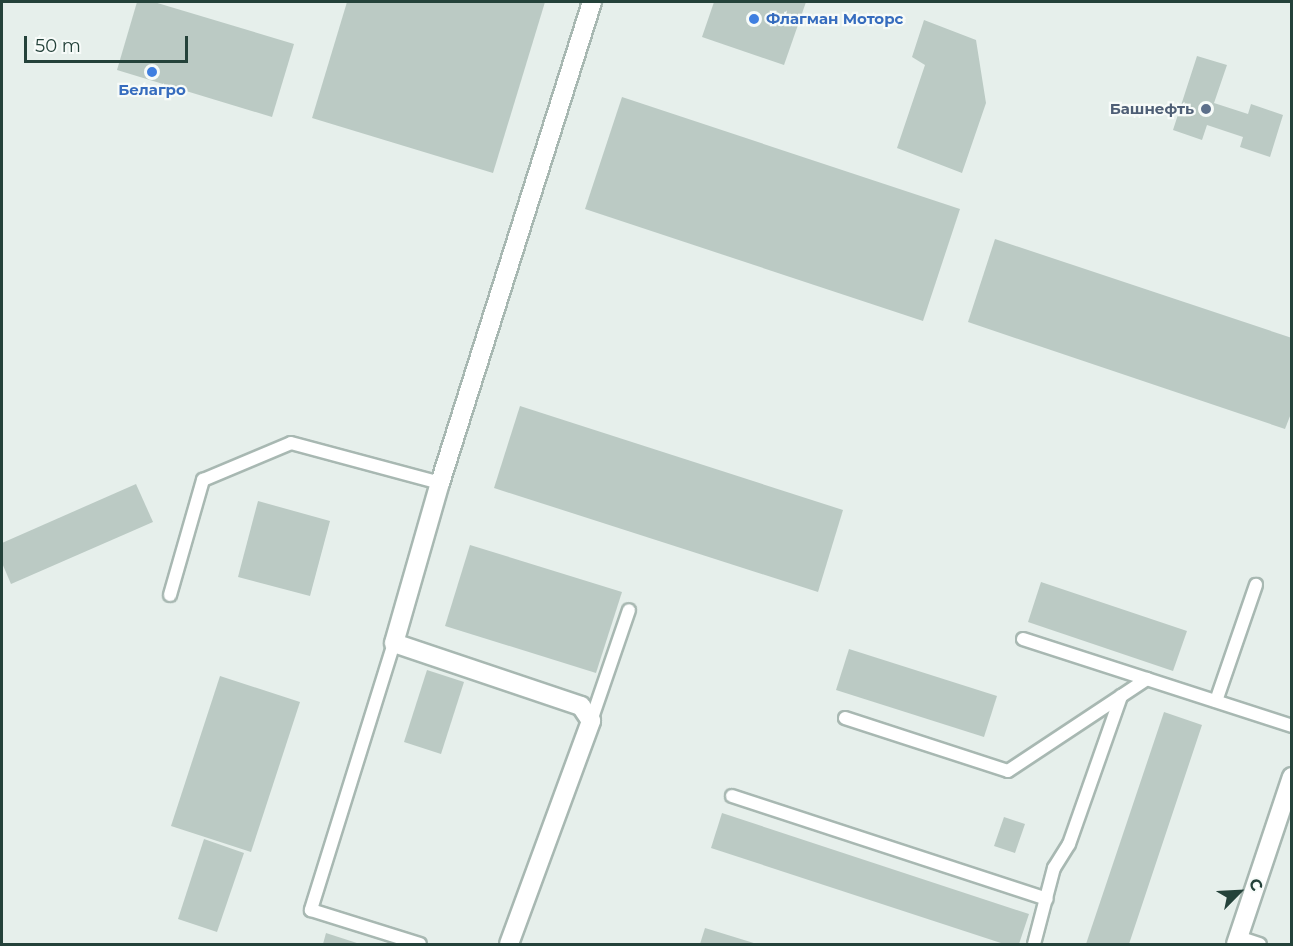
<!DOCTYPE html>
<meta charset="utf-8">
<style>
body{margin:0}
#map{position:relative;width:1293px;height:946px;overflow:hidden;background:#e6efeb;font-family:Montserrat,sans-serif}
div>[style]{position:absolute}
.building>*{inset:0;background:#bbcac4}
.roads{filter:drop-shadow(2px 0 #a8b8b2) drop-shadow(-2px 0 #a8b8b2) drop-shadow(0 2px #a8b8b2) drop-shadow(0 -2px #a8b8b2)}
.service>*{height:12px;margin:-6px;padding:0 6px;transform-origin:6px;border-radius:6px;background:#fff}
.minor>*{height:18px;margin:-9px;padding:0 9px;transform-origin:9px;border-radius:9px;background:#fff}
.dots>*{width:16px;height:16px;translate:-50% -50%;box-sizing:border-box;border:3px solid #f7fbf9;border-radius:50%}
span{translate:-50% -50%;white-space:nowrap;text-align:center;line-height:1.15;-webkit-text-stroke:4.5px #f7fbf9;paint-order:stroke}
.shop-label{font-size:15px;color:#366cbe;font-weight:700}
.left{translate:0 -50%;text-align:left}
.service-label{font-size:15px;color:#4e5e75;font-weight:700}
.right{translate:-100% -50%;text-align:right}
.frame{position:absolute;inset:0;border:3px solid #24423a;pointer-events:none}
.north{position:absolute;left:1209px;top:862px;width:60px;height:60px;-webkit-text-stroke:4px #f7fbf9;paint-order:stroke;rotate:66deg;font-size:16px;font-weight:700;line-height:24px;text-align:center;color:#24423a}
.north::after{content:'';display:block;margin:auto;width:21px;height:27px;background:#24423a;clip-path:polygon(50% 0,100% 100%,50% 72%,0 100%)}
.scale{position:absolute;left:24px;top:36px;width:164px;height:27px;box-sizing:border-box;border:3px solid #24423a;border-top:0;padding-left:8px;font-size:18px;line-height:21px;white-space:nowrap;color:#24423a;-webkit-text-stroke:4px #f7fbf9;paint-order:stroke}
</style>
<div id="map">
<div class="building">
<i style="clip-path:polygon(137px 2px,154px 2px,294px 44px,272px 117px,117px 70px)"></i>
<i style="clip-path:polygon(347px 2px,545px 2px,493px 173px,312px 118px)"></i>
<i style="clip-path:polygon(714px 2px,806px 2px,784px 65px,702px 37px)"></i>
<i style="clip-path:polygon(924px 20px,976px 40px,986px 103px,962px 173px,897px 148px,925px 65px,912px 57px)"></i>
<i style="clip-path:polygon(1197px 56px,1227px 65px,1214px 103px,1248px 114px,1251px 104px,1283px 115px,1270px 157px,1240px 147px,1243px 137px,1207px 125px,1202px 140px,1173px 130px)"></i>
<i style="clip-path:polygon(622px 97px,960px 209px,923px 321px,585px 209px)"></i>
<i style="clip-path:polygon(995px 239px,1292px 338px,1292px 411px,1285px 429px,968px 322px)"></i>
<i style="clip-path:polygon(520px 406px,843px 510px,818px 592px,494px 488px)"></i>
<i style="clip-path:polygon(136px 484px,153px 522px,11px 584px,2px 563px,2px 543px)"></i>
<i style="clip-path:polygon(258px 501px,330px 521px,310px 596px,238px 577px)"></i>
<i style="clip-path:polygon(470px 545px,622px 592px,596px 673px,445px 626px)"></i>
<i style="clip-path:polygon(1041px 582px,1187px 631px,1173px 671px,1028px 622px)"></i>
<i style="clip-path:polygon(849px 649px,997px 696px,984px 737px,836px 690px)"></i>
<i style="clip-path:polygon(427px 670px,464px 682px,441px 754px,404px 742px)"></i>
<i style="clip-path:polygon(220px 676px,300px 702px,251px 852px,171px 826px)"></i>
<i style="clip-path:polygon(1164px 712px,1202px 725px,1129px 944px,1086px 944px)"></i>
<i style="clip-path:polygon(722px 813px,1029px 914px,1019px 944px,1004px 944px,711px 848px)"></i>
<i style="clip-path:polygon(1004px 817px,1025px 824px,1015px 853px,994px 846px)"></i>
<i style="clip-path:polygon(204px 839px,244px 853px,217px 932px,178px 919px)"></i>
<i style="clip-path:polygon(705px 928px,757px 944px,700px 944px)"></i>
<i style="clip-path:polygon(326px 933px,360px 944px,323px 944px)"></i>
</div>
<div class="roads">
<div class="service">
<i style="left:170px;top:595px;width:120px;rotate:-74deg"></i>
<i style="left:203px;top:480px;width:95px;rotate:-22.8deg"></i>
<i style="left:291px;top:443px;width:154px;rotate:15deg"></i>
<i style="left:1023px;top:639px;width:283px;rotate:17.9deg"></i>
<i style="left:394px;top:643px;width:280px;rotate:107.3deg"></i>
<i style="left:311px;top:910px;width:114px;rotate:17.3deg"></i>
<i style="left:1216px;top:701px;width:123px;rotate:-71deg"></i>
<i style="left:845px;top:718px;width:171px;rotate:18deg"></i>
<i style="left:1008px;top:771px;width:167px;rotate:-33.5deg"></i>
<i style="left:591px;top:721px;width:117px;rotate:-71.1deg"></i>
<i style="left:732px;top:796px;width:331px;rotate:18.1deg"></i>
<i style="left:1238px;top:937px;width:23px;rotate:18deg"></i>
<i style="left:1034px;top:944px;width:79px;rotate:-75.3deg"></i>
<i style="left:1054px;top:868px;width:28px;rotate:-58deg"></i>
<i style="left:1069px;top:844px;width:157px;rotate:-70.6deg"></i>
</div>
<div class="minor">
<i style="left:509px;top:944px;width:238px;rotate:-69.8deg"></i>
<i style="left:591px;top:721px;width:18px;rotate:-124deg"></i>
<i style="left:581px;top:706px;width:197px;rotate:-161.4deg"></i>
<i style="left:394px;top:643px;width:166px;rotate:-74deg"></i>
<i style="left:440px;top:483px;width:504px;rotate:-72.46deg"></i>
<i style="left:1236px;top:944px;width:176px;rotate:-71.5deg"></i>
</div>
</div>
<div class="dots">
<i style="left:754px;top:19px;background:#3f7fe0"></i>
<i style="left:152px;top:72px;background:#3f7fe0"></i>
<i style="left:1206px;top:109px;background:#5c6f8a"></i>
</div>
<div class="shop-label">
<span class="left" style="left:766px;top:19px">Флагман Моторс</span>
<span style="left:152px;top:90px">Белагро</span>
</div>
<div class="service-label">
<span class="right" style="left:1194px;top:109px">Башнефть</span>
</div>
<div class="frame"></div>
<div class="north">С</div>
<div class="scale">50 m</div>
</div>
